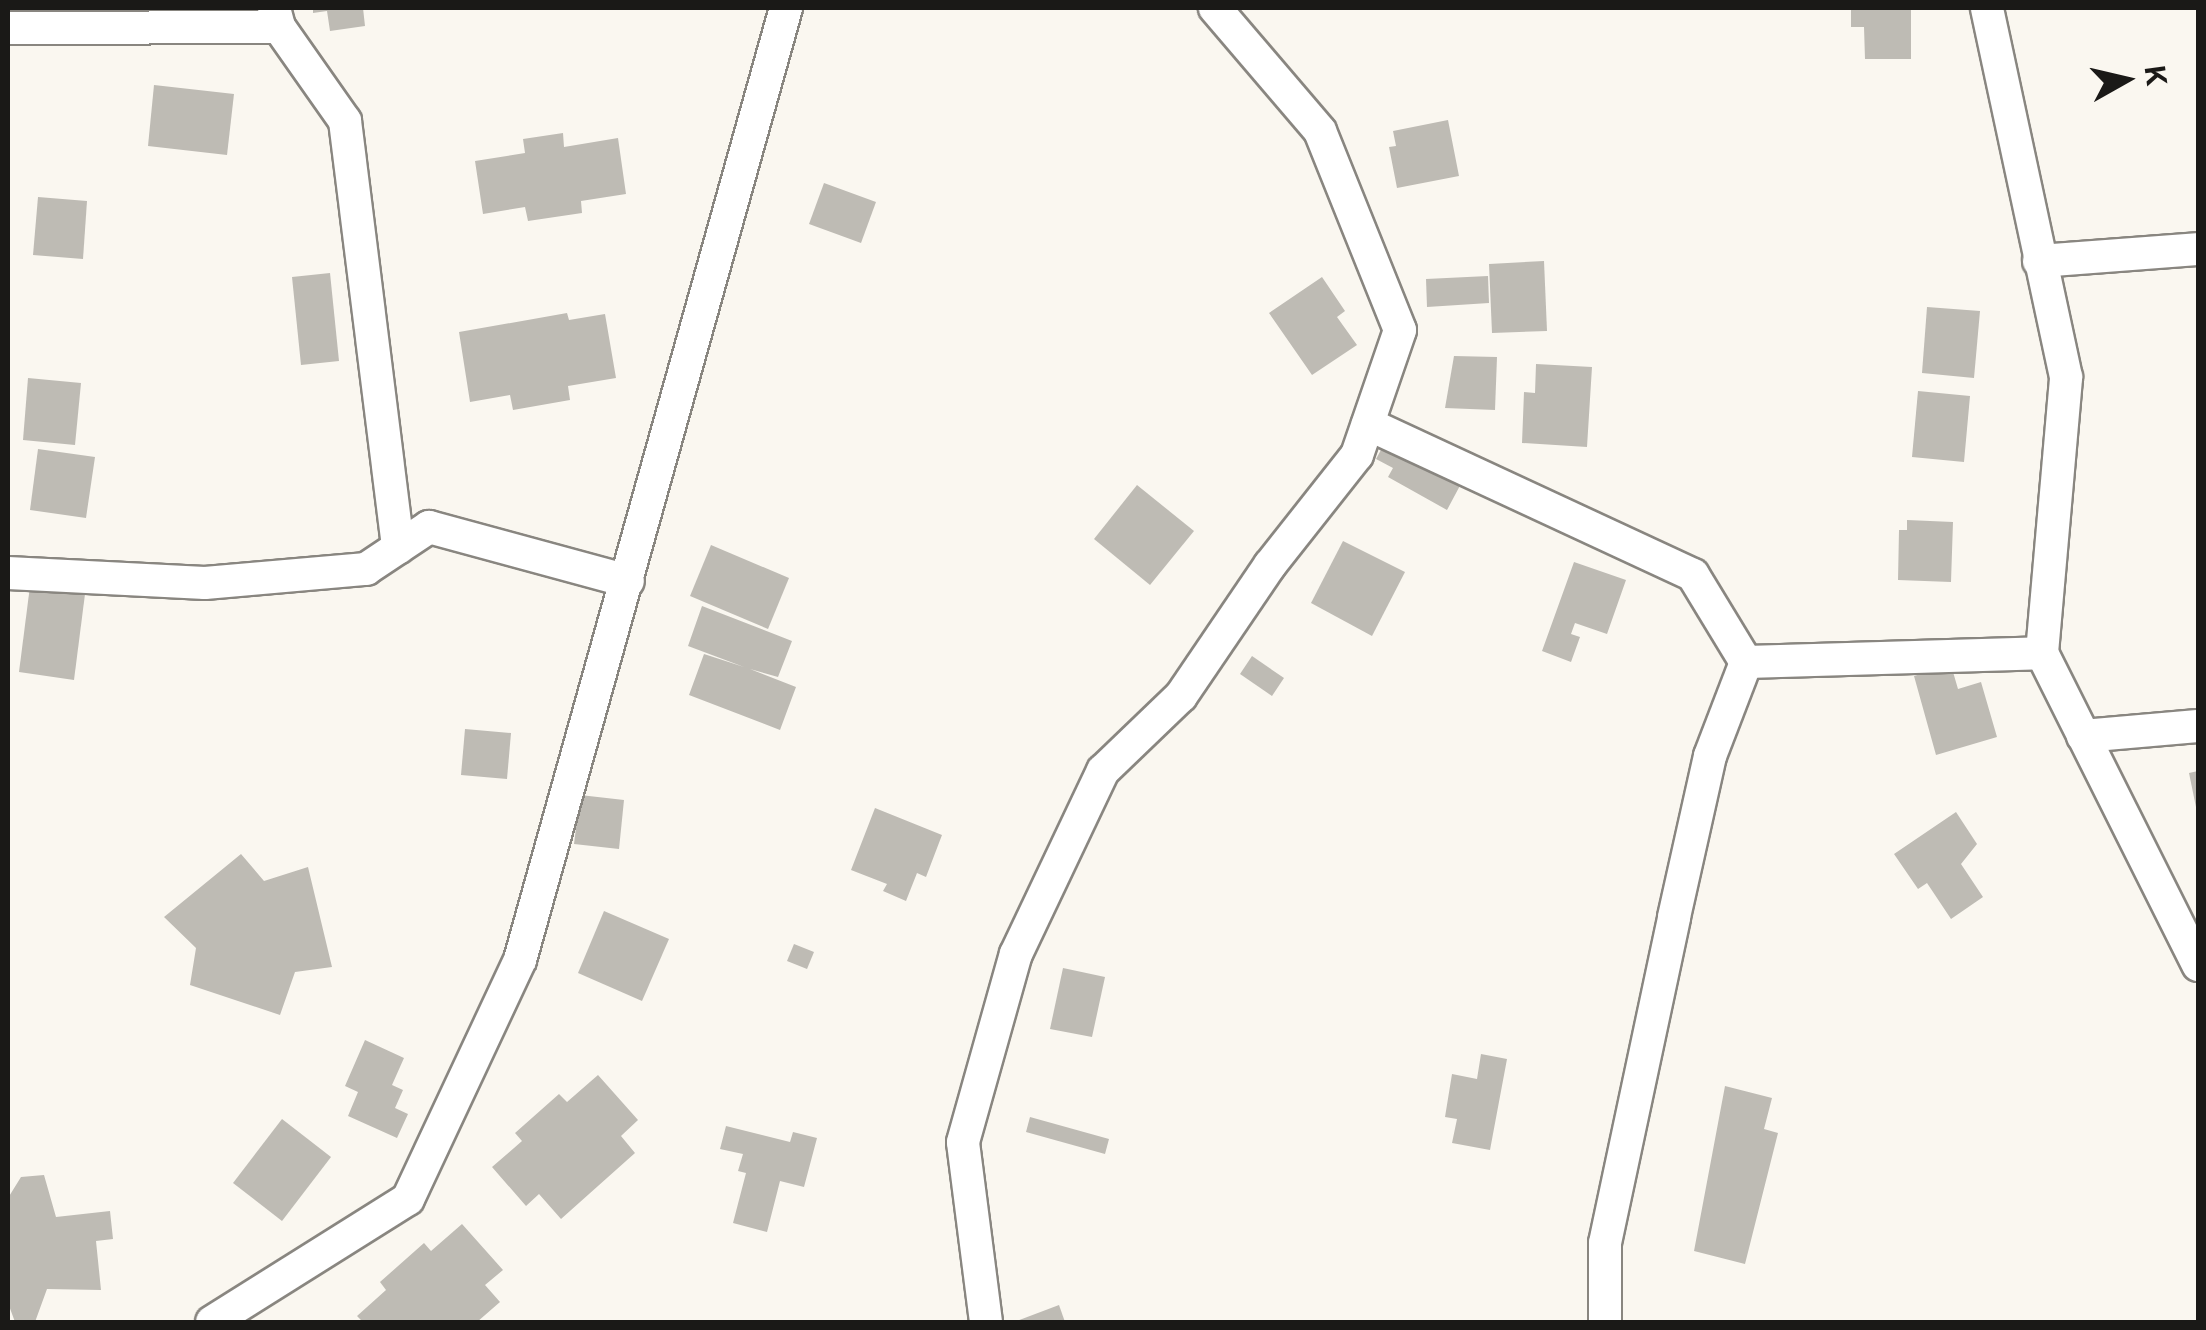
<!DOCTYPE html>
<style>
body{margin:0}
#map{position:relative;width:2206px;height:1330px;overflow:hidden;background:#faf7f0;font-family:Inter,sans-serif}
div>[style]{position:absolute}
.building>*{inset:0;background:#bebbb4}
.roads{filter:drop-shadow(2px 0 #898680) drop-shadow(-2px 0 #898680) drop-shadow(0 2px #898680) drop-shadow(0 -2px #898680)}
.street>*{height:32px;margin:-16px;padding:0 16px;transform-origin:16px;border-radius:16px;background:#fff}
span{translate:-50% -50%;white-space:nowrap;text-align:center;line-height:1.15;-webkit-text-stroke:8px #faf7f0;paint-order:stroke}
.frame{position:absolute;inset:0;border:10px solid #1a1917;pointer-events:none}
.north{position:absolute;left:2076px;top:30px;width:100px;height:100px;-webkit-text-stroke:8px #faf7f0;paint-order:stroke;rotate:82deg;font-size:28px;font-weight:700;line-height:40px;text-align:center;color:#1a1917}
.north::after{content:'';display:block;margin:auto;width:35px;height:45px;background:#1a1917;clip-path:polygon(50% 0,100% 100%,50% 72%,0 100%)}
</style>
<div id="map">
<div class="building">
<i style="clip-path:polygon(313px 8px,363px 8px,365px 26px,330px 31px,327px 11px,313px 13px)"></i>
<i style="clip-path:polygon(1851px 8px,1911px 8px,1911px 59px,1865px 59px,1864px 27px,1851px 27px)"></i>
<i style="clip-path:polygon(154px 85px,234px 94px,227px 155px,148px 146px)"></i>
<i style="clip-path:polygon(1448px 120px,1459px 176px,1397px 188px,1389px 147px,1396px 146px,1393px 131px)"></i>
<i style="clip-path:polygon(563px 133px,564px 147px,618px 138px,626px 194px,581px 201px,582px 213px,528px 221px,525px 207px,483px 214px,475px 161px,525px 153px,523px 139px)"></i>
<i style="clip-path:polygon(824px 183px,876px 202px,861px 243px,809px 224px)"></i>
<i style="clip-path:polygon(38px 197px,87px 201px,83px 259px,33px 255px)"></i>
<i style="clip-path:polygon(1544px 261px,1547px 331px,1492px 333px,1489px 264px)"></i>
<i style="clip-path:polygon(330px 273px,339px 361px,301px 365px,292px 277px)"></i>
<i style="clip-path:polygon(1488px 276px,1489px 303px,1427px 307px,1426px 279px)"></i>
<i style="clip-path:polygon(1322px 277px,1345px 311px,1337px 317px,1357px 345px,1312px 375px,1269px 313px)"></i>
<i style="clip-path:polygon(1927px 307px,1980px 311px,1974px 378px,1922px 373px)"></i>
<i style="clip-path:polygon(567px 313px,569px 320px,605px 314px,616px 378px,568px 386px,570px 400px,513px 410px,510px 395px,470px 402px,459px 332px)"></i>
<i style="clip-path:polygon(1454px 356px,1497px 357px,1495px 410px,1445px 408px)"></i>
<i style="clip-path:polygon(1536px 364px,1592px 367px,1587px 447px,1522px 443px,1524px 392px,1535px 393px)"></i>
<i style="clip-path:polygon(28px 378px,81px 383px,75px 445px,23px 440px)"></i>
<i style="clip-path:polygon(1918px 391px,1970px 396px,1964px 462px,1912px 457px)"></i>
<i style="clip-path:polygon(1387px 439px,1463px 480px,1447px 510px,1388px 477px,1393px 468px,1376px 459px)"></i>
<i style="clip-path:polygon(38px 449px,95px 457px,86px 518px,30px 510px)"></i>
<i style="clip-path:polygon(1137px 485px,1194px 531px,1150px 585px,1094px 539px)"></i>
<i style="clip-path:polygon(1907px 520px,1953px 522px,1951px 582px,1898px 580px,1899px 530px,1907px 530px)"></i>
<i style="clip-path:polygon(1343px 541px,1405px 572px,1372px 636px,1311px 603px)"></i>
<i style="clip-path:polygon(711px 545px,789px 578px,768px 629px,690px 596px)"></i>
<i style="clip-path:polygon(1574px 562px,1626px 580px,1607px 634px,1575px 623px,1571px 634px,1580px 637px,1571px 662px,1542px 651px)"></i>
<i style="clip-path:polygon(30px 586px,85px 594px,74px 680px,19px 672px)"></i>
<i style="clip-path:polygon(702px 606px,792px 641px,778px 677px,750px 669px,796px 687px,780px 730px,689px 695px,704px 654px,744px 667px,688px 646px)"></i>
<i style="clip-path:polygon(1252px 656px,1284px 678px,1272px 696px,1240px 674px)"></i>
<i style="clip-path:polygon(1951px 665px,1958px 689px,1981px 682px,1997px 737px,1936px 755px,1914px 676px)"></i>
<i style="clip-path:polygon(465px 729px,511px 733px,507px 779px,461px 775px)"></i>
<i style="clip-path:polygon(2198px 771px,2198px 812px,2197px 812px,2189px 773px)"></i>
<i style="clip-path:polygon(580px 795px,624px 800px,619px 849px,574px 844px)"></i>
<i style="clip-path:polygon(875px 808px,942px 835px,926px 877px,917px 873px,906px 901px,883px 891px,887px 884px,851px 870px)"></i>
<i style="clip-path:polygon(1956px 812px,1977px 844px,1961px 864px,1983px 897px,1951px 919px,1927px 883px,1918px 889px,1894px 854px)"></i>
<i style="clip-path:polygon(241px 854px,264px 881px,308px 867px,332px 967px,295px 972px,280px 1015px,190px 985px,196px 948px,164px 917px)"></i>
<i style="clip-path:polygon(604px 911px,669px 939px,642px 1001px,578px 973px)"></i>
<i style="clip-path:polygon(794px 944px,814px 952px,807px 969px,787px 961px)"></i>
<i style="clip-path:polygon(1063px 968px,1105px 977px,1092px 1037px,1050px 1029px)"></i>
<i style="clip-path:polygon(365px 1040px,404px 1058px,392px 1085px,403px 1090px,395px 1108px,408px 1114px,397px 1138px,348px 1116px,358px 1092px,345px 1086px)"></i>
<i style="clip-path:polygon(1481px 1054px,1507px 1059px,1490px 1150px,1452px 1143px,1457px 1119px,1445px 1117px,1452px 1074px,1477px 1079px)"></i>
<i style="clip-path:polygon(598px 1075px,638px 1120px,621px 1136px,635px 1153px,561px 1219px,539px 1194px,526px 1206px,492px 1167px,522px 1141px,515px 1133px,559px 1094px,567px 1102px)"></i>
<i style="clip-path:polygon(1725px 1086px,1772px 1098px,1764px 1129px,1778px 1133px,1745px 1264px,1694px 1251px)"></i>
<i style="clip-path:polygon(1030px 1117px,1109px 1139px,1105px 1154px,1026px 1132px)"></i>
<i style="clip-path:polygon(282px 1119px,331px 1157px,282px 1221px,233px 1183px)"></i>
<i style="clip-path:polygon(726px 1126px,790px 1142px,793px 1132px,817px 1138px,804px 1187px,780px 1181px,767px 1232px,733px 1223px,746px 1173px,738px 1171px,743px 1154px,720px 1149px)"></i>
<i style="clip-path:polygon(44px 1175px,56px 1217px,110px 1211px,113px 1239px,96px 1241px,101px 1290px,47px 1289px,35px 1322px,15px 1322px,8px 1303px,8px 1198px,21px 1177px)"></i>
<i style="clip-path:polygon(462px 1224px,503px 1270px,485px 1285px,500px 1302px,477px 1322px,363px 1322px,357px 1316px,386px 1290px,380px 1282px,424px 1243px,431px 1251px)"></i>
<i style="clip-path:polygon(1059px 1305px,1065px 1322px,1014px 1322px)"></i>
</div>
<div class="roads">
<div class="street">
<i style="left:274px;top:8px;width:20px;rotate:75deg"></i>
<i style="left:279px;top:27px;width:115px;rotate:54.9deg"></i>
<i style="left:345px;top:121px;width:430px;rotate:82.9deg"></i>
<i style="left:8px;top:28px;width:271px;rotate:-0.2deg"></i>
<i style="left:2039px;top:261px;width:159px;rotate:-4.3deg"></i>
<i style="left:1368px;top:424px;width:358px;rotate:24.9deg"></i>
<i style="left:1693px;top:575px;width:102px;rotate:58.7deg"></i>
<i style="left:1746px;top:662px;width:296px;rotate:-1.7deg"></i>
<i style="left:2042px;top:653px;width:277px;rotate:-85deg"></i>
<i style="left:2066px;top:377px;width:377px;rotate:-102.1deg"></i>
<i style="left:8px;top:573px;width:197px;rotate:2.9deg"></i>
<i style="left:205px;top:583px;width:162px;rotate:-5deg"></i>
<i style="left:366px;top:569px;width:76px;rotate:-33.7deg"></i>
<i style="left:429px;top:527px;width:206px;rotate:15.2deg"></i>
<i style="left:2042px;top:653px;width:349px;rotate:63.4deg"></i>
<i style="left:2083px;top:736px;width:115px;rotate:-5deg"></i>
<i style="left:212px;top:1322px;width:231px;rotate:-32.1deg"></i>
<i style="left:408px;top:1199px;width:264px;rotate:-64.9deg"></i>
<i style="left:520px;top:960px;width:988px;rotate:-74.39deg"></i>
<i style="left:986px;top:1322px;width:181px;rotate:-97.3deg"></i>
<i style="left:963px;top:1142px;width:195px;rotate:-74.3deg"></i>
<i style="left:1016px;top:954px;width:203px;rotate:-64.6deg"></i>
<i style="left:1103px;top:771px;width:108px;rotate:-43.9deg"></i>
<i style="left:1181px;top:696px;width:158px;rotate:-55.8deg"></i>
<i style="left:1270px;top:565px;width:140px;rotate:-51.7deg"></i>
<i style="left:1357px;top:455px;width:132px;rotate:-71deg"></i>
<i style="left:1400px;top:330px;width:214px;rotate:-111.9deg"></i>
<i style="left:1320px;top:131px;width:162px;rotate:-130.5deg"></i>
<i style="left:1605px;top:1322px;width:79px;rotate:-90deg"></i>
<i style="left:1605px;top:1243px;width:333px;rotate:-78deg"></i>
<i style="left:1674px;top:917px;width:165px;rotate:-77.4deg"></i>
<i style="left:1710px;top:756px;width:101px;rotate:-69deg"></i>
</div>
</div>
<div class="frame"></div>
<div class="north">K</div>
</div>
